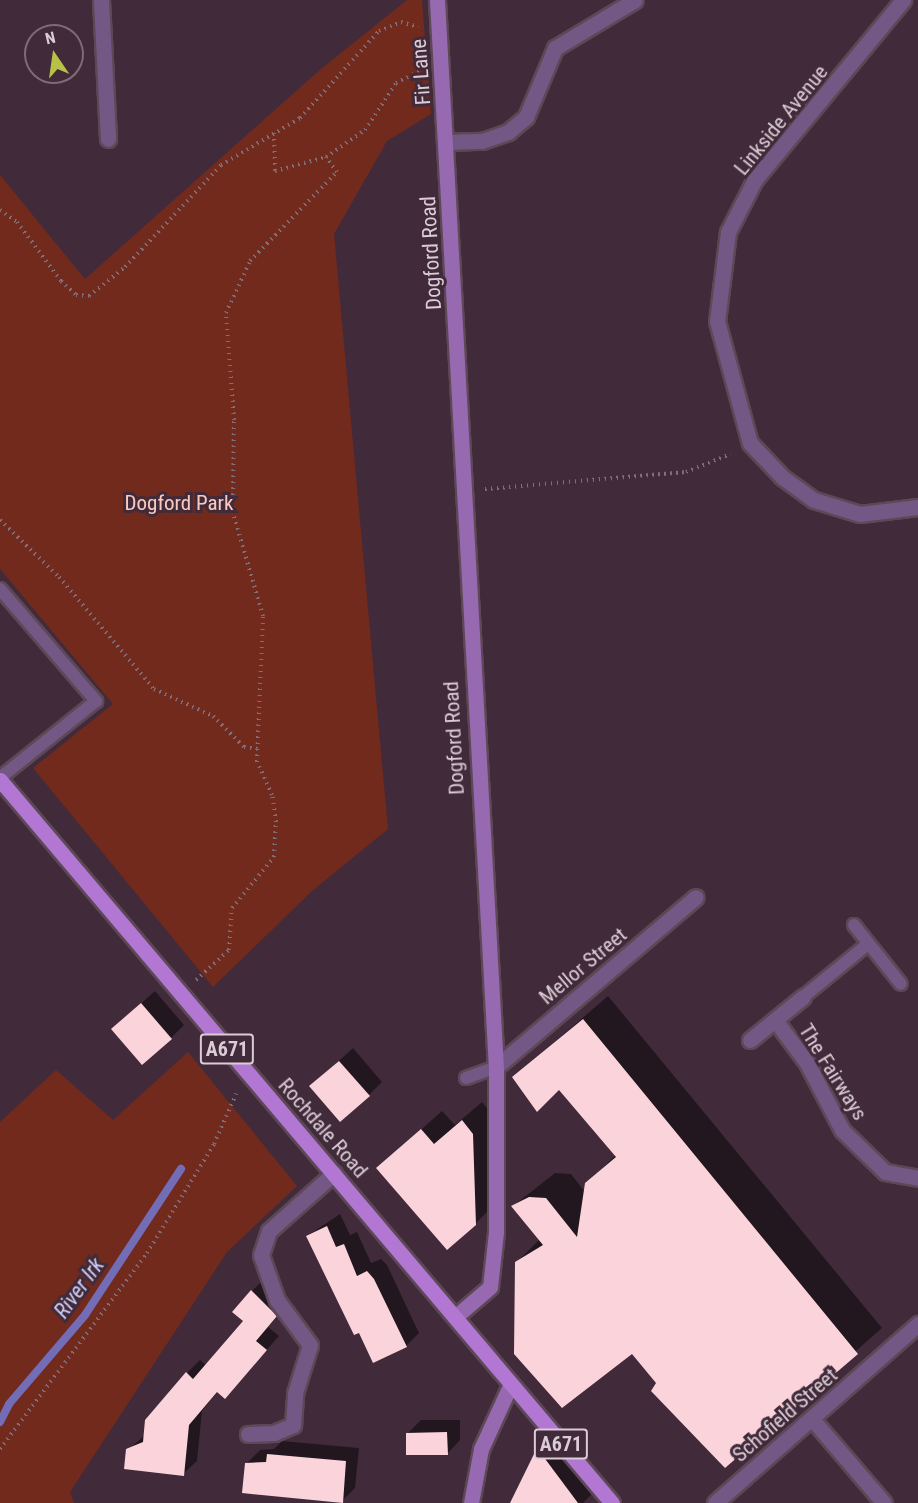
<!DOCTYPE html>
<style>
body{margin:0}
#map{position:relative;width:918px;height:1503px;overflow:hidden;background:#412b3a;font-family:"Roboto Condensed",sans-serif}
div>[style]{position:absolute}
.green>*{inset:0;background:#712a1c}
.shadow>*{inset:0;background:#0007}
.stream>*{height:8px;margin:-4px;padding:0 4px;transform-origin:4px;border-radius:4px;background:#726db6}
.building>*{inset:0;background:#fbd4db}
.path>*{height:4px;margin-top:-2px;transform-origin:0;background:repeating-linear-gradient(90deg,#826e7b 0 1.5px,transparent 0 6px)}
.roads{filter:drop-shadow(2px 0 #5d4856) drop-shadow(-2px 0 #5d4856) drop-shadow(0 2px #5d4856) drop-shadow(0 -2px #5d4856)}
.lane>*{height:12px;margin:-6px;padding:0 6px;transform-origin:6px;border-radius:6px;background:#735784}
.street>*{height:15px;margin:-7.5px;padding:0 7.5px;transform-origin:7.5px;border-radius:7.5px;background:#735784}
.secondary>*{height:15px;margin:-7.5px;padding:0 7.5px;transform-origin:7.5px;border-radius:7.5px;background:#9669b1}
.primary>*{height:15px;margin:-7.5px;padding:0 7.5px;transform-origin:7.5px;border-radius:7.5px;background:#b177d3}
span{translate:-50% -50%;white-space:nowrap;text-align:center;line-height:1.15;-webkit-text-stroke:6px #412b3a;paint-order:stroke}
.shield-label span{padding:2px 4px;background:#412b3a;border:2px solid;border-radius:4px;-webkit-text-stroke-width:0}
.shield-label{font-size:20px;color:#dbccd6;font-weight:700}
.street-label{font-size:21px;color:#dbccd6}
.park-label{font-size:21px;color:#facac0}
.water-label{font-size:22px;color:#cacaf3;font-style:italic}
.north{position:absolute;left:24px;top:24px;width:60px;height:60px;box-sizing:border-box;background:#412b3a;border:2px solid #7f6b78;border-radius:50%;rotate:347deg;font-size:16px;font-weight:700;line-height:24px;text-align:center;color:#dbccd6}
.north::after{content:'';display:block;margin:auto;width:21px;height:27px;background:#b8c147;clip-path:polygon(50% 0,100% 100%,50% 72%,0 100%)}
</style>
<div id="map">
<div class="green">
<i style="clip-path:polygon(407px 0,422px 0,431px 114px,387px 141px,334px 234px,388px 829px,312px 891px,213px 987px,33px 768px,113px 704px,0 569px,0 175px,85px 279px,321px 69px)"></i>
<i style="clip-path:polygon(188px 1052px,297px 1186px,227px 1252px,70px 1492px,74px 1503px,0 1503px,0 1122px,56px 1070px,113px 1120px)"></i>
</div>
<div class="shadow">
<i style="clip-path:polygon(155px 991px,184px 1025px,171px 1038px,127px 1016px)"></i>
<i style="clip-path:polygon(608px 996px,882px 1328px,725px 1466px,632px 1352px,516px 1263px,540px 1239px,513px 1206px,555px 1173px,571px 1174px,585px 1192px,586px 1184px,616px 1155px,559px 1088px,514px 1077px)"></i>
<i style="clip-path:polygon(353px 1048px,382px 1082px,369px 1095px,311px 1086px)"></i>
<i style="clip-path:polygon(482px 1102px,492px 1114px,495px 1204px,475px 1224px,378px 1168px,442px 1111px,455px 1125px)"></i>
<i style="clip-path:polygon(340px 1214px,350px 1235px,357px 1232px,371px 1263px,381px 1259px,387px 1265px,419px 1333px,406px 1346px,360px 1331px,307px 1236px)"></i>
<i style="clip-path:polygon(265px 1278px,289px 1302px,268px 1327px,279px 1336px,225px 1397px,218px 1391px,202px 1411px,197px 1461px,183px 1474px,128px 1450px,145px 1435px,187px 1373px,200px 1360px,207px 1366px,245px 1321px,252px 1291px)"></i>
<i style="clip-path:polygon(421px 1420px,460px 1420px,460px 1440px,447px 1454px,408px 1433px)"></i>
<i style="clip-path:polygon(551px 1436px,593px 1493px,583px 1503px,512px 1503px,538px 1449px)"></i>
<i style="clip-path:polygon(282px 1441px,359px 1448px,355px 1488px,342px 1501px,247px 1463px,260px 1450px,274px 1449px)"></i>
</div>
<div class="stream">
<i style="left:0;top:1422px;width:20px;rotate:-63deg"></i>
<i style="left:9px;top:1404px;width:117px;rotate:-49.5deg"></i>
<i style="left:85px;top:1315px;width:175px;rotate:-56.7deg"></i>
</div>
<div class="building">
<i style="clip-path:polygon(141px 1003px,172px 1039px,142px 1065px,111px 1029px)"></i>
<i style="clip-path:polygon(583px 1019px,858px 1354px,725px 1468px,651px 1391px,656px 1383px,632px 1354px,562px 1408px,514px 1354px,515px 1262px,543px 1245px,511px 1206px,529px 1197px,546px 1198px,577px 1237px,585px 1183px,616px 1157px,559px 1090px,537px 1112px,512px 1077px)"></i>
<i style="clip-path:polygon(339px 1061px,370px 1096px,340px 1122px,309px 1086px)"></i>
<i style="clip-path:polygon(462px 1120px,473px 1134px,476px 1225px,447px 1250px,376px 1168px,421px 1129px,434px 1144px)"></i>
<i style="clip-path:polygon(327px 1226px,336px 1247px,344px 1244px,357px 1276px,367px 1271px,374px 1279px,407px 1347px,373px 1363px,359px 1333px,354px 1335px,306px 1236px)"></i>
<i style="clip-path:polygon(251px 1290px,277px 1316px,256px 1341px,267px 1350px,225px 1399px,217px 1392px,189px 1425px,184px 1476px,124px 1469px,126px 1449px,143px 1442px,145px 1420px,186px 1372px,193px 1379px,243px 1321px,232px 1312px)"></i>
<i style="clip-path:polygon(447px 1432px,448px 1455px,406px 1455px,406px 1433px)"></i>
<i style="clip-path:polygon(537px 1448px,578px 1503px,510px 1503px)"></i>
<i style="clip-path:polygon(267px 1454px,346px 1461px,343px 1503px,242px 1493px,245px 1463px,266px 1462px)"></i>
</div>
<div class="path">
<i style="left:274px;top:133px;width:38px;rotate:88deg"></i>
<i style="left:275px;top:171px;width:53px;rotate:-15.4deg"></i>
<i style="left:0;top:210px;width:21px;rotate:35deg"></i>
<i style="left:17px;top:222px;width:74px;rotate:53.3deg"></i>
<i style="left:61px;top:281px;width:21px;rotate:43deg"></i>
<i style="left:76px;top:295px;width:13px;rotate:4deg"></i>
<i style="left:89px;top:296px;width:46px;rotate:-38.9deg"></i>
<i style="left:125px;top:267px;width:140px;rotate:-46.7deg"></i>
<i style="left:221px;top:165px;width:92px;rotate:-30.7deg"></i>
<i style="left:300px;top:118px;width:118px;rotate:-47.8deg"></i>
<i style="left:379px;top:31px;width:24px;rotate:-22deg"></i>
<i style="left:401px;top:22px;width:18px;rotate:16deg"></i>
<i style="left:485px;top:489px;width:202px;rotate:-4.8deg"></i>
<i style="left:686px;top:472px;width:48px;rotate:-21.8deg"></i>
<i style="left:0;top:520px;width:82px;rotate:44deg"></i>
<i style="left:59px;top:577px;width:147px;rotate:49.7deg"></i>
<i style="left:154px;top:689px;width:65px;rotate:24.6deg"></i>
<i style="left:213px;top:716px;width:44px;rotate:45deg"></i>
<i style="left:244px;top:747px;width:14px;rotate:8deg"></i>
<i style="left:196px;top:980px;width:45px;rotate:-42.3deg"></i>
<i style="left:229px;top:950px;width:42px;rotate:-85.9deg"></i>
<i style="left:232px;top:908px;width:66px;rotate:-50.5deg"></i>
<i style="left:274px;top:857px;width:35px;rotate:-87deg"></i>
<i style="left:276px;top:822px;width:27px;rotate:-98deg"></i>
<i style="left:272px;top:795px;width:36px;rotate:-114deg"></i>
<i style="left:257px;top:762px;width:146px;rotate:-87.6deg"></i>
<i style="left:263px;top:616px;width:107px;rotate:-106.2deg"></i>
<i style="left:233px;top:513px;width:93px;rotate:-89.4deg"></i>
<i style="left:234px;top:420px;width:107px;rotate:-94.3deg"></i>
<i style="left:226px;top:313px;width:57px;rotate:-65.2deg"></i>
<i style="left:250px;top:261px;width:124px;rotate:-45.7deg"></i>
<i style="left:337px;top:172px;width:19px;rotate:-126deg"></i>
<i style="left:326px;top:157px;width:47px;rotate:-34.7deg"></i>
<i style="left:365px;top:130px;width:56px;rotate:-56.6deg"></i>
<i style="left:396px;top:83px;width:27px;rotate:-27deg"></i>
<i style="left:0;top:1449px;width:245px;rotate:-53.1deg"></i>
<i style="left:147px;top:1253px;width:128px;rotate:-58.4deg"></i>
<i style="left:214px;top:1144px;width:55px;rotate:-66.3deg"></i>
</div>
<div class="roads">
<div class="lane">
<i style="left:0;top:589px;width:148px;rotate:49.4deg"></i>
<i style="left:96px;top:701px;width:123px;rotate:141.3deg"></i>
<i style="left:854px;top:925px;width:75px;rotate:51.5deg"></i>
<i style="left:803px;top:997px;width:84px;rotate:-39.2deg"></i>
<i style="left:466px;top:1078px;width:32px;rotate:-20deg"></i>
</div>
<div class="street">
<i style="left:101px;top:0;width:139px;rotate:87.1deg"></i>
<i style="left:903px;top:0;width:234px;rotate:129.5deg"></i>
<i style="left:754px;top:181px;width:57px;rotate:117deg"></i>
<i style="left:728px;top:232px;width:90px;rotate:97deg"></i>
<i style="left:717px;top:321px;width:126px;rotate:74.9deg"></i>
<i style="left:750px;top:443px;width:47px;rotate:46.7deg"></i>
<i style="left:782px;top:477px;width:39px;rotate:36deg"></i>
<i style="left:814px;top:500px;width:48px;rotate:16.9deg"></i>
<i style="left:860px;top:514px;width:58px;rotate:-6.9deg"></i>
<i style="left:447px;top:142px;width:35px;rotate:-2deg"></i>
<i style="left:482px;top:141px;width:28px;rotate:-19deg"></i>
<i style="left:508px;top:132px;width:23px;rotate:-40deg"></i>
<i style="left:526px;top:117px;width:75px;rotate:-67.2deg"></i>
<i style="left:555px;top:48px;width:93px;rotate:-31deg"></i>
<i style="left:775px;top:1020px;width:54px;rotate:53.3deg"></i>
<i style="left:807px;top:1063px;width:76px;rotate:62.4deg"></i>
<i style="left:842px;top:1130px;width:60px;rotate:44.3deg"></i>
<i style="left:885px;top:1172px;width:34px;rotate:10deg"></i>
<i style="left:750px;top:1040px;width:68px;rotate:-39.1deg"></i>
<i style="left:496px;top:1067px;width:262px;rotate:-40.4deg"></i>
<i style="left:813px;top:1420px;width:109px;rotate:49.5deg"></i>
<i style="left:248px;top:1434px;width:26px;rotate:-2deg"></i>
<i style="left:274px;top:1433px;width:21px;rotate:-23deg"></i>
<i style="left:293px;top:1425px;width:32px;rotate:-86deg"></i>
<i style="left:295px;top:1393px;width:50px;rotate:-72.6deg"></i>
<i style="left:310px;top:1345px;width:56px;rotate:-126.3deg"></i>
<i style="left:277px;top:1300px;width:48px;rotate:-109.6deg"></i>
<i style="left:261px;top:1255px;width:25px;rotate:-72deg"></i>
<i style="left:269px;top:1231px;width:87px;rotate:-41.7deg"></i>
<i style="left:715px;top:1503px;width:271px;rotate:-41.4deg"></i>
</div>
<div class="secondary">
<i style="left:437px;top:0;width:1072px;rotate:86.84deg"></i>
<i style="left:496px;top:1070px;width:162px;rotate:90deg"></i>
<i style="left:496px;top:1232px;width:55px;rotate:96.2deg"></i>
<i style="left:490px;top:1287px;width:46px;rotate:139.4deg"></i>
<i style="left:471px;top:1503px;width:55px;rotate:-79.5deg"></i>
<i style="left:481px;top:1449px;width:69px;rotate:-65.3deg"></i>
</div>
<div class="primary">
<i style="left:0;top:780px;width:947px;rotate:49.75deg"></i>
</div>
</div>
<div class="shield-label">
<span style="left:227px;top:1049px">A671</span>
<span style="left:561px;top:1444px">A671</span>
</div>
<div class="street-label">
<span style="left:421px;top:72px;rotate:-94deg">Fir Lane</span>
<span style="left:781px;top:120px;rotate:-51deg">Linkside Avenue</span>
<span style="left:431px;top:253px;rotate:-93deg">Dogford Road</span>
<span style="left:454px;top:738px;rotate:-93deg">Dogford Road</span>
<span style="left:583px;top:966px;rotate:-40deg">Mellor Street</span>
<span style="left:833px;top:1072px;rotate:58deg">The Fairways</span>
<span style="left:323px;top:1128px;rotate:49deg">Rochdale Road</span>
<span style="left:785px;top:1415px;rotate:-41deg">Schofield Street</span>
</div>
<div class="park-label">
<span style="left:179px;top:503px">Dogford Park</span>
</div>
<div class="water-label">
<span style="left:79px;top:1288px;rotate:-54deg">River Irk</span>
</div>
<div class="north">N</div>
</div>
